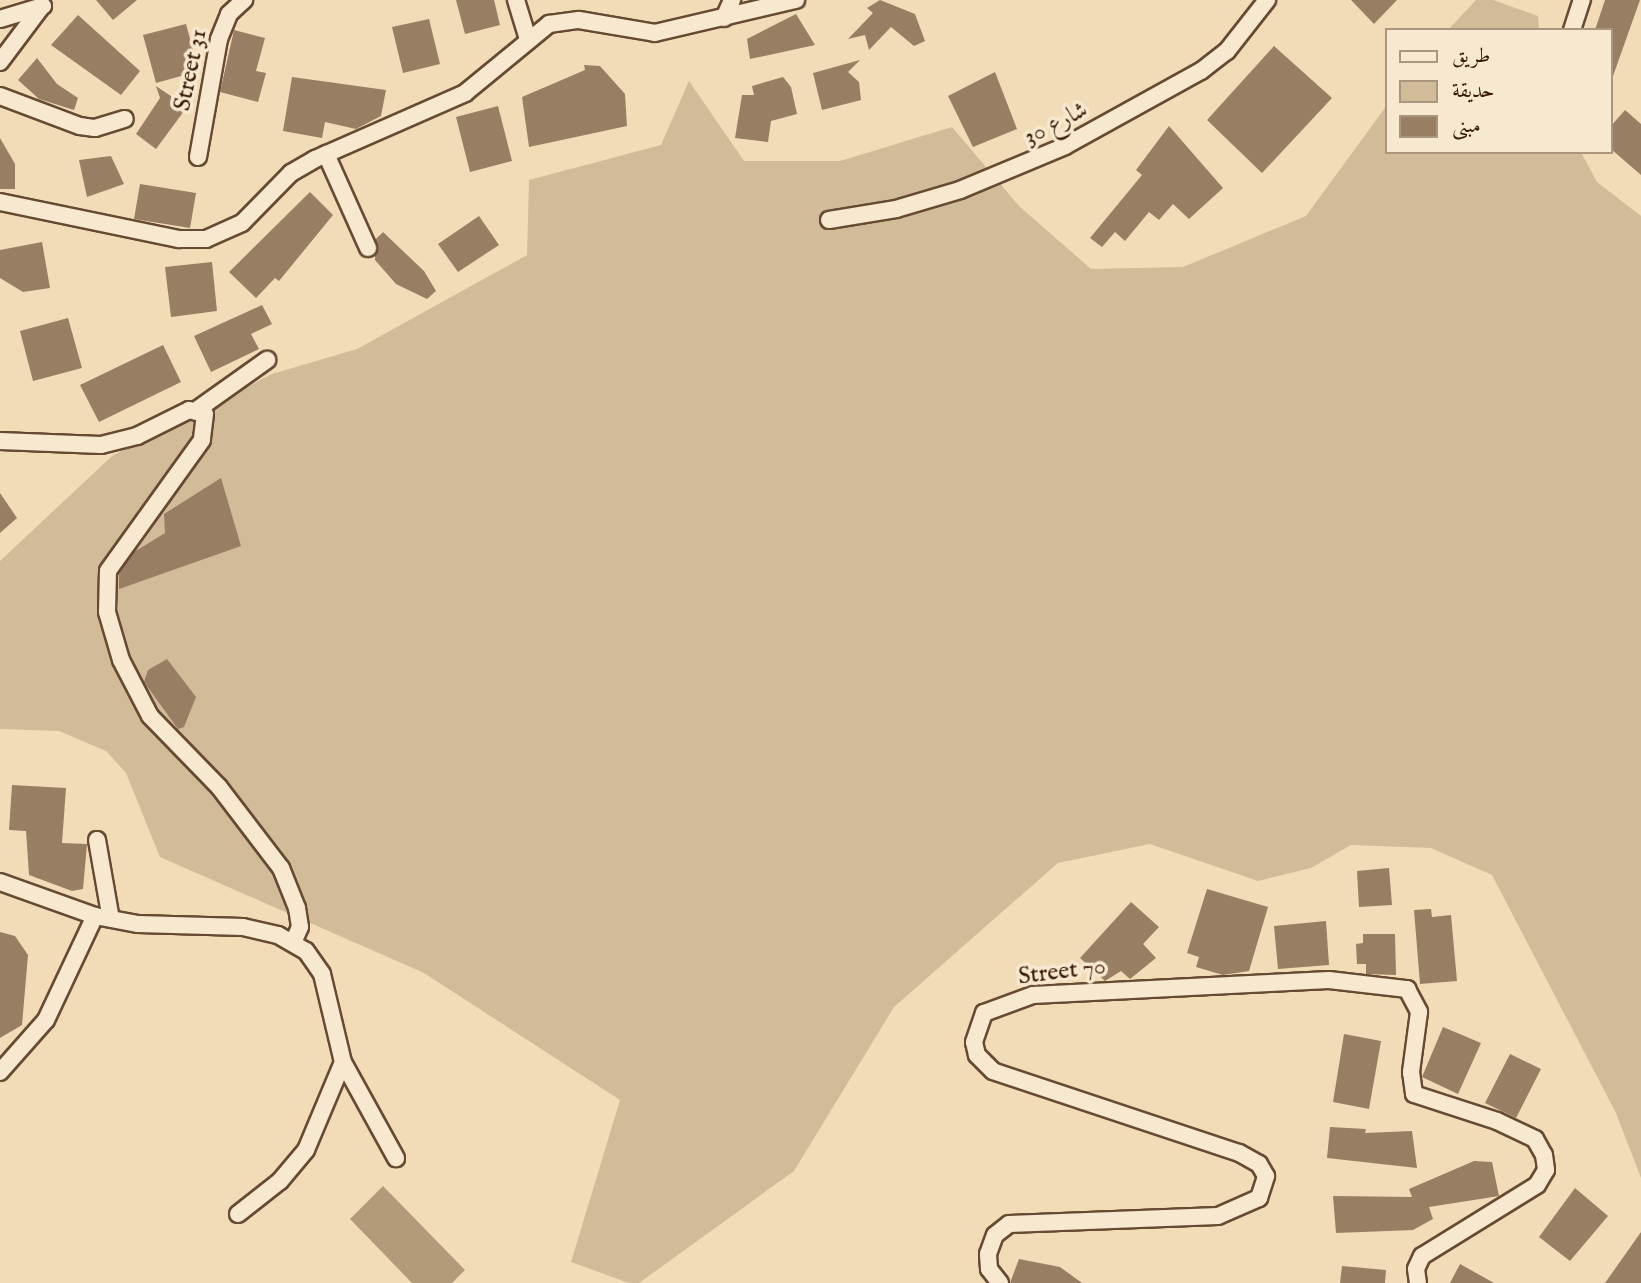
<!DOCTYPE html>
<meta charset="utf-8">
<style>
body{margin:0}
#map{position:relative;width:1641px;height:1283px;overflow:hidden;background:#f2dcb7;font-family:"IM FELL English",Amiri,serif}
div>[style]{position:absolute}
.green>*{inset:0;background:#d2bb99}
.water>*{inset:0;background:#b29a7a}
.building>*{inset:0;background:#987e62}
.roads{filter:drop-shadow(2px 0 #664a32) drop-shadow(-2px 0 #664a32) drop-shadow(0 2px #664a32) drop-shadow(0 -2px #664a32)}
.minor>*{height:16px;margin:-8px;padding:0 8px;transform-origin:8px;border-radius:8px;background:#f7e8d0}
span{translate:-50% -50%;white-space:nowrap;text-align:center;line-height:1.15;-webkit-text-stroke:7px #f7e8d0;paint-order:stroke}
.street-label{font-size:24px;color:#371905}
.legend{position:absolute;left:1385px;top:28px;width:228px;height:126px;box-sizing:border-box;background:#f7e8d0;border:2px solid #aa957f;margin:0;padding:9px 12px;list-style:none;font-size:21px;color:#371905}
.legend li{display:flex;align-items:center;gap:14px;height:35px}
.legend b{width:35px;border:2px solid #aa957f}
</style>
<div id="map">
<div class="green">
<i style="clip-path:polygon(1476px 0,1493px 0,1538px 16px,1539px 30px,1448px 30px)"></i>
<i style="clip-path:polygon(689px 81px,744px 161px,840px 161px,952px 127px,1019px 206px,1091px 269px,1183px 267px,1306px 216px,1387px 105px,1387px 152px,1581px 152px,1597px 182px,1641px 216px,1641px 1178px,1616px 1113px,1492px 875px,1431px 848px,1351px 845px,1311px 868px,1258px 881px,1150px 844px,1058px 863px,894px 1007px,794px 1171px,639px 1283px,629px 1283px,571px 1262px,620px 1100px,424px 973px,160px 857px,126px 773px,106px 751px,59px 731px,0 729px,0 561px,112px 456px,272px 374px,357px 349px,527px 255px,529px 180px,661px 145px)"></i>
</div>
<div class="water">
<i style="clip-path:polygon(383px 1186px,465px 1270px,452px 1283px,412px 1283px,350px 1219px)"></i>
</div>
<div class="building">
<i style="clip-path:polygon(96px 0,137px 0,113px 20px)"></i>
<i style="clip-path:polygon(456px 0,494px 0,500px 25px,465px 34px)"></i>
<i style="clip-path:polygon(880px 0,915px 14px,925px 41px,914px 46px,891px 27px,869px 50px,865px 35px,848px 39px,873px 13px,867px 8px)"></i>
<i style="clip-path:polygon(1351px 0,1397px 0,1374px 24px)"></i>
<i style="clip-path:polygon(1605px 0,1640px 0,1613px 76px,1611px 30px,1595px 30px)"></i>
<i style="clip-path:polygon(796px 14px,815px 45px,750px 59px,747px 39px)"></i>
<i style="clip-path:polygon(78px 15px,140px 71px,121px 95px,51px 45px)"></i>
<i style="clip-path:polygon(429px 19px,440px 64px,403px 73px,392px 27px)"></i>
<i style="clip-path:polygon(186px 24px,199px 71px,156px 83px,143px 35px)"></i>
<i style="clip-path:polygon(234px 30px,265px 38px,256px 71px,266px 73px,258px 102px,220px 92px)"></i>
<i style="clip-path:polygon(1274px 46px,1332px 98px,1262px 173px,1207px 120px)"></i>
<i style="clip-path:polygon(37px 58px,57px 84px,78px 98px,74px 110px,39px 99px,18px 80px)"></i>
<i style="clip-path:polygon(860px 60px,848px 72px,859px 82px,861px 100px,822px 110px,813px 73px)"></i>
<i style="clip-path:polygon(584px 65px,600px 66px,625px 94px,627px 126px,529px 147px,522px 97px,585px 70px)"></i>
<i style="clip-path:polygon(995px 72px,1017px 129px,973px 147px,948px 96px)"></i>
<i style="clip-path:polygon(292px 77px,386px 90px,381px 116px,356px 129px,325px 122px,322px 138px,283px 131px)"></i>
<i style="clip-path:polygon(783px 77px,791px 87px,797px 114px,771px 121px,768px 142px,735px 138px,742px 95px,754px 95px,752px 86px)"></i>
<i style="clip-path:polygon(156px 86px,187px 107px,156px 149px,136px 134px,160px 98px)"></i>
<i style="clip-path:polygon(498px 106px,512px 161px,470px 172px,456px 117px)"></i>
<i style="clip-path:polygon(1625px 110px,1641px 124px,1641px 175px,1611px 149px,1611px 126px)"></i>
<i style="clip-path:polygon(1169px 126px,1223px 188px,1189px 219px,1173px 204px,1159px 220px,1149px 212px,1125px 241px,1115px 232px,1102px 247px,1090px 238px,1142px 175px,1136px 170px)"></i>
<i style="clip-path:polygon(0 138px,15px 164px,15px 189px,0 189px)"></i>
<i style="clip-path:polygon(111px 156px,124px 184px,87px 197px,79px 160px)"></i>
<i style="clip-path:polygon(140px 184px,196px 193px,190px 228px,134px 219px)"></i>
<i style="clip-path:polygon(310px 192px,333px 215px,279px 281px,275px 278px,256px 298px,229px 272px)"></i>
<i style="clip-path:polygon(479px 216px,499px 245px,458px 272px,438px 244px)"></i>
<i style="clip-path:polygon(383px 232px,424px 271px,436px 291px,427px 299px,396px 284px,375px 260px,376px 239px)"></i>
<i style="clip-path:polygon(42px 242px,50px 288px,23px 292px,0 278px,0 250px)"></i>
<i style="clip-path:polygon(212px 262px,217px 311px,171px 317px,165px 267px)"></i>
<i style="clip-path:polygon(262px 305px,272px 324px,251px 334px,259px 349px,211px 372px,194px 336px)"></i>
<i style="clip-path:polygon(68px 318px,82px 368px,33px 381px,20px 331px)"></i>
<i style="clip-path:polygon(163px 345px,181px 382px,99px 422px,80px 385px)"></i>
<i style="clip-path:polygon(221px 478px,241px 546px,119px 589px,119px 574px,134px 552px,165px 533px,164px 514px)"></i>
<i style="clip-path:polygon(0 493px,17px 518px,0 533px)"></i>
<i style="clip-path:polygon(167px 659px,196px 697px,184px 727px,178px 729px,144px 682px,148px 670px)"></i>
<i style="clip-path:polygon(12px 785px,66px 788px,62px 843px,87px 844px,83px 889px,72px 891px,29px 875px,26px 831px,9px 830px)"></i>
<i style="clip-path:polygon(1389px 868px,1392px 905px,1359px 907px,1357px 871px)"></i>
<i style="clip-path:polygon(1207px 889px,1268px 907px,1249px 971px,1223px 975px,1196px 967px,1199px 957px,1187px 953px)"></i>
<i style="clip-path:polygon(1131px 902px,1159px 927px,1143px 944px,1156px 958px,1130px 979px,1121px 971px,1105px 981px,1080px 958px)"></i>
<i style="clip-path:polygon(1431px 909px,1432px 917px,1451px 915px,1457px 981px,1420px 984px,1414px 910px)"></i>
<i style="clip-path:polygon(1326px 921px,1329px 965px,1278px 969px,1274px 926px)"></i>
<i style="clip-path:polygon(0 932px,15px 936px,28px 955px,22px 1025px,0 1038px)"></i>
<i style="clip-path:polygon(1363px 934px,1395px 934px,1396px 975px,1366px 974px,1366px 964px,1357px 964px,1356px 944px,1363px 943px)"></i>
<i style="clip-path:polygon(1443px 1027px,1481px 1043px,1458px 1094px,1422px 1077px)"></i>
<i style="clip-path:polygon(1344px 1034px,1381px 1041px,1369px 1109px,1333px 1102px)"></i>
<i style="clip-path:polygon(1510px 1054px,1541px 1069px,1516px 1118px,1485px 1103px)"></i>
<i style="clip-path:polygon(1330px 1127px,1366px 1129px,1365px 1133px,1412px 1131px,1417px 1168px,1327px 1158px)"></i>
<i style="clip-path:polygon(1474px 1161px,1492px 1162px,1499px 1196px,1429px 1207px,1433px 1219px,1413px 1230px,1336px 1233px,1333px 1196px,1412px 1197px,1409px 1189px)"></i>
<i style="clip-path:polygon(1575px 1188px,1608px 1216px,1570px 1261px,1539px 1237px)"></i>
<i style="clip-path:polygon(1641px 1232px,1641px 1283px,1605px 1283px)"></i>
<i style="clip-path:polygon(1019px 1259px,1060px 1267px,1082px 1283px,1010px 1283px)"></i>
<i style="clip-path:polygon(1460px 1264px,1494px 1283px,1450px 1283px)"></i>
<i style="clip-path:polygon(1342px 1266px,1386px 1270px,1385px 1283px,1340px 1283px)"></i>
</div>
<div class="roads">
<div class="minor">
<i style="left:516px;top:0;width:39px;rotate:73deg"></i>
<i style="left:724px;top:18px;width:20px;rotate:-66deg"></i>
<i style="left:0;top:19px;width:45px;rotate:-16.8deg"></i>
<i style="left:1572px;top:30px;width:32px;rotate:-72deg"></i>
<i style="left:0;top:62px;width:70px;rotate:-53.1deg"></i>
<i style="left:0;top:96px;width:85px;rotate:20.6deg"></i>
<i style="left:80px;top:126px;width:15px;rotate:8deg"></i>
<i style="left:95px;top:128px;width:31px;rotate:-17deg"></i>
<i style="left:326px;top:154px;width:103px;rotate:65.9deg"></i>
<i style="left:198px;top:157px;width:120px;rotate:-79.9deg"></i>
<i style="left:219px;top:39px;width:27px;rotate:-68deg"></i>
<i style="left:229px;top:14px;width:21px;rotate:-43deg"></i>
<i style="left:0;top:202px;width:183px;rotate:11.7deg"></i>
<i style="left:179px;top:239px;width:27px"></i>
<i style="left:206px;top:239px;width:39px;rotate:-24deg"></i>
<i style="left:242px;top:223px;width:70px;rotate:-45.6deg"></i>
<i style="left:291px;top:173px;width:28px;rotate:-30deg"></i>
<i style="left:315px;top:159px;width:164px;rotate:-23.7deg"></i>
<i style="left:465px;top:93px;width:109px;rotate:-39.4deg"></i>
<i style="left:549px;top:24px;width:30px;rotate:-8deg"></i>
<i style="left:579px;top:20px;width:77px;rotate:9.7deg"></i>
<i style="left:655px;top:33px;width:145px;rotate:-13.2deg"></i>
<i style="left:829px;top:220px;width:68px;rotate:-9.3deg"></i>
<i style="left:896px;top:209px;width:67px;rotate:-16.5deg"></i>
<i style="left:960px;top:190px;width:114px;rotate:-22.7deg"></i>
<i style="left:1065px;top:146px;width:155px;rotate:-28.9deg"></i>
<i style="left:1201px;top:71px;width:33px;rotate:-38deg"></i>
<i style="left:1227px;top:51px;width:65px;rotate:-51.9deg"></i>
<i style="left:198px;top:409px;width:85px;rotate:-35.4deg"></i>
<i style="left:0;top:441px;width:101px;rotate:2.3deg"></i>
<i style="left:101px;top:445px;width:37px;rotate:-14deg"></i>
<i style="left:137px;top:436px;width:58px;rotate:-26.6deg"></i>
<i style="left:189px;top:410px;width:16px;rotate:14deg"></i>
<i style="left:205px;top:414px;width:26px;rotate:97deg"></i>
<i style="left:202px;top:440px;width:161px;rotate:125.7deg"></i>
<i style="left:108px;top:571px;width:41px;rotate:91.4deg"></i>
<i style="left:107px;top:612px;width:50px;rotate:73.7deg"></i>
<i style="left:121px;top:660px;width:63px;rotate:62.6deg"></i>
<i style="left:150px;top:716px;width:99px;rotate:45.8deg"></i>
<i style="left:219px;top:787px;width:102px;rotate:52.6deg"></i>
<i style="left:281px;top:868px;width:43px;rotate:68.2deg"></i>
<i style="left:297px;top:908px;width:19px;rotate:81deg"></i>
<i style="left:300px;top:927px;width:17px;rotate:114deg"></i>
<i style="left:97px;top:840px;width:80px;rotate:80deg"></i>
<i style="left:0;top:882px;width:101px;rotate:19.7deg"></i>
<i style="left:95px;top:916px;width:44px;rotate:10.5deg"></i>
<i style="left:138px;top:924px;width:105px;rotate:1.6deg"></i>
<i style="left:243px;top:927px;width:36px;rotate:13deg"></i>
<i style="left:278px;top:935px;width:32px;rotate:30deg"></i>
<i style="left:306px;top:951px;width:28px;rotate:55deg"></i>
<i style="left:322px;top:974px;width:90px;rotate:76.6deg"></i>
<i style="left:343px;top:1062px;width:110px;rotate:61.1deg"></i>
<i style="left:0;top:1072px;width:69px;rotate:-48.5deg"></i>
<i style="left:46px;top:1020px;width:115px;rotate:-64.8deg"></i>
<i style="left:238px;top:1214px;width:53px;rotate:-38.2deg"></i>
<i style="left:280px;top:1181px;width:40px;rotate:-50deg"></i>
<i style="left:306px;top:1150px;width:95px;rotate:-67.2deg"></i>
<i style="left:1000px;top:1283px;width:18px;rotate:-128deg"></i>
<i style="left:989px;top:1269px;width:15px;rotate:-94deg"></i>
<i style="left:988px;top:1254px;width:20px;rotate:-70deg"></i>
<i style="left:995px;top:1235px;width:18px;rotate:-38deg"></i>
<i style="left:1009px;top:1224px;width:209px;rotate:-2.2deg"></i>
<i style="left:1218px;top:1216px;width:45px;rotate:-23.7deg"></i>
<i style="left:1259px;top:1198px;width:23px;rotate:-72deg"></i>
<i style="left:1266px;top:1176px;width:14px;rotate:-120deg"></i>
<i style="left:1259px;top:1164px;width:23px;rotate:-151deg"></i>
<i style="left:1239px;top:1153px;width:259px;rotate:-161.6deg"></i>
<i style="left:993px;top:1071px;width:23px;rotate:-135deg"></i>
<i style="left:977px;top:1055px;width:13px;rotate:-103deg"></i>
<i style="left:974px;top:1042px;width:31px;rotate:-71deg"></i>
<i style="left:984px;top:1013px;width:52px;rotate:-20.2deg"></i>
<i style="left:1033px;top:995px;width:296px;rotate:-2.9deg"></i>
<i style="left:1329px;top:980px;width:79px;rotate:6.6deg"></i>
<i style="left:1407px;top:989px;width:26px;rotate:62deg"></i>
<i style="left:1419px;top:1012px;width:61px;rotate:97.6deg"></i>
<i style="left:1411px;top:1072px;width:22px;rotate:82deg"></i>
<i style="left:1414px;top:1094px;width:87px;rotate:18deg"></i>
<i style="left:1497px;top:1121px;width:42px;rotate:25.3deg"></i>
<i style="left:1535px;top:1139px;width:18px;rotate:61deg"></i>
<i style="left:1544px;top:1155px;width:15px;rotate:82deg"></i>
<i style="left:1546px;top:1170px;width:17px;rotate:121deg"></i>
<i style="left:1537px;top:1185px;width:135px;rotate:148.3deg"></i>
<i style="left:1422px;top:1256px;width:14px;rotate:115deg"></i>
<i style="left:1416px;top:1269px;width:14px;rotate:82deg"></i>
</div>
</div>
<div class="street-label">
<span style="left:191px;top:70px;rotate:-78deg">Street 31</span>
<span style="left:1056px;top:124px;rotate:-27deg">شارع 30</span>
<span style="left:1062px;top:972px;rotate:-7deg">Street 70</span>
</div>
<ul class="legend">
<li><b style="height:9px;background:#f7e8d0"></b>طريق</li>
<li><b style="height:19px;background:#d2bb99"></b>حديقة</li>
<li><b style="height:19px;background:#987e62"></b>مبنى</li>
</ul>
</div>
